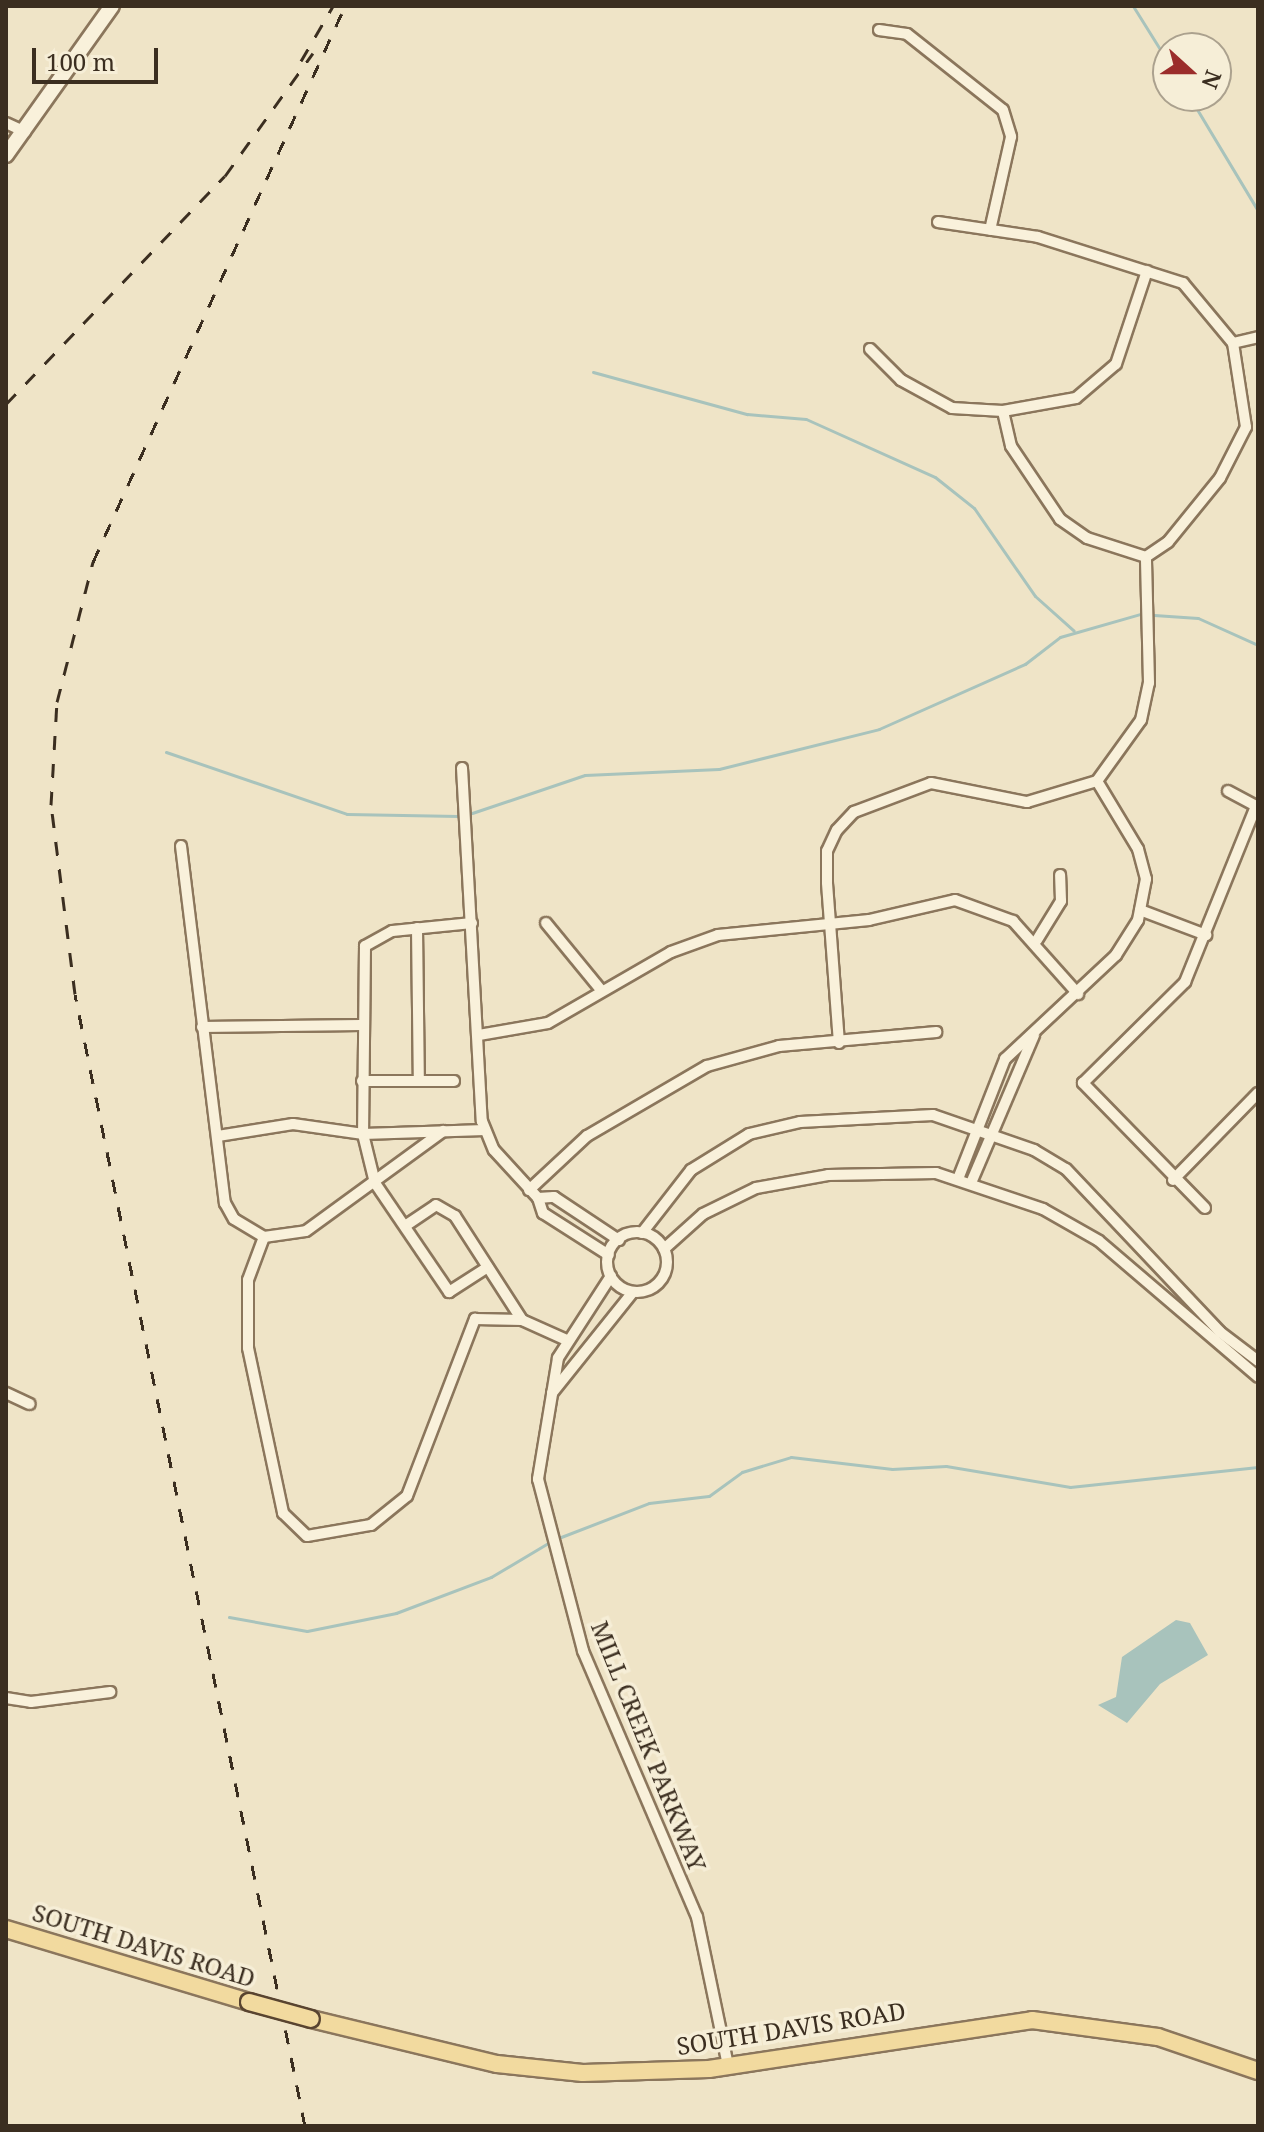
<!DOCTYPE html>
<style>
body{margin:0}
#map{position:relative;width:1264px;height:2132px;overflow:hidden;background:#efe4c7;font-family:"Noto Serif",serif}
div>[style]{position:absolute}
.water>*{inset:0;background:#a8c3bc}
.stream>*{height:3px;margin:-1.5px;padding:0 1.5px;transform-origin:1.5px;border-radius:1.5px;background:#a8c3bc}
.roads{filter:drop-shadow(2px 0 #8b765c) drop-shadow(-2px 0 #8b765c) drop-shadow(0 2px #8b765c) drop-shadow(0 -2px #8b765c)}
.street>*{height:10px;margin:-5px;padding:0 5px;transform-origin:5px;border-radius:5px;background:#f9f1db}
.street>.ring{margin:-5px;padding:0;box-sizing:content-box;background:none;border:10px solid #f9f1db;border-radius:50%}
.secondary>*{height:14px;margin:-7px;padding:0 7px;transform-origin:7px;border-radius:7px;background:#f9f1db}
.primary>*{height:16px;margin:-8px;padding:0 8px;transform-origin:8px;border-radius:8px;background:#f2da9f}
.rail>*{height:3px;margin-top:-1.5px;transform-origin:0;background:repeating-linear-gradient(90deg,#3b2e20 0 14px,transparent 0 28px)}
.bridges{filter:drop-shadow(2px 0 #594430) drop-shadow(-2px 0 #594430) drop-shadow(0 2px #594430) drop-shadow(0 -2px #594430)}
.primary-bridge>*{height:16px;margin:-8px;padding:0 8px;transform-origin:8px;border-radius:8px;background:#f2da9f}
span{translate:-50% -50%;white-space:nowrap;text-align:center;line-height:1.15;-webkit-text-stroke:7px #f6eed7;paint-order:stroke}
.street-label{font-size:24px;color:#3b2e20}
.frame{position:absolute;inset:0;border:8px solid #3b2e20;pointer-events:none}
.north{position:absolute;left:1152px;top:32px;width:80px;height:80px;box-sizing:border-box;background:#f6eed7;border:2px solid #aba18e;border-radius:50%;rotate:111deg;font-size:22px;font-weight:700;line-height:32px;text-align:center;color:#3b2e20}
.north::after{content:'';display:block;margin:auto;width:28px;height:36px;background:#9b2d2b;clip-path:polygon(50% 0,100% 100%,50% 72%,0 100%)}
.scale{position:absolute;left:32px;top:48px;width:126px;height:36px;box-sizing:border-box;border:4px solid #3b2e20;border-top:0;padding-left:10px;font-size:24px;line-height:28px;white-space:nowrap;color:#3b2e20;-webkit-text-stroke:6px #f6eed7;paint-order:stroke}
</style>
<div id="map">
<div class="water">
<i style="clip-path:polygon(1176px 1620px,1190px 1623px,1208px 1655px,1160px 1684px,1127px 1723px,1098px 1705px,1116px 1697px,1122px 1657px)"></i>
</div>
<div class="stream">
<i style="left:1133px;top:6px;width:66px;rotate:58deg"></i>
<i style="left:1189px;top:96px;width:134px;rotate:59deg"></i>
<i style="left:593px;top:372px;width:160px;rotate:15.3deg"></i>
<i style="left:747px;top:414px;width:59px;rotate:4.8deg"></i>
<i style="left:806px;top:419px;width:141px;rotate:24.2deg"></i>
<i style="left:935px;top:477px;width:50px;rotate:38.5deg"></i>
<i style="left:974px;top:508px;width:107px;rotate:55.3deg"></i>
<i style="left:1035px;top:596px;width:52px;rotate:41.9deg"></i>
<i style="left:1154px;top:615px;width:44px;rotate:3.9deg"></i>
<i style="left:1198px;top:618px;width:66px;rotate:24.2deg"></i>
<i style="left:166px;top:752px;width:191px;rotate:18.9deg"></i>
<i style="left:347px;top:814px;width:111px;rotate:1deg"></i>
<i style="left:472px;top:813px;width:119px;rotate:-18.6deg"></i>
<i style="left:585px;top:775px;width:134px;rotate:-2.6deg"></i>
<i style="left:719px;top:769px;width:165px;rotate:-14deg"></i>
<i style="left:879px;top:729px;width:160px;rotate:-24deg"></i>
<i style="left:1025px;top:664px;width:44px;rotate:-37.6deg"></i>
<i style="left:1060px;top:637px;width:83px;rotate:-16deg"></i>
<i style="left:561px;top:1537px;width:94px;rotate:-21.1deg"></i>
<i style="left:649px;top:1503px;width:60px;rotate:-6.7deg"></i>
<i style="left:709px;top:1496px;width:41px;rotate:-36deg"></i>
<i style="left:742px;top:1472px;width:51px;rotate:-17deg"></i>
<i style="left:791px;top:1457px;width:102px;rotate:6.8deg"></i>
<i style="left:892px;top:1469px;width:54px;rotate:-3.2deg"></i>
<i style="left:946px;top:1466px;width:126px;rotate:9.6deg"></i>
<i style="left:1070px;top:1487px;width:189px;rotate:-6.1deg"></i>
<i style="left:229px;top:1617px;width:79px;rotate:10.2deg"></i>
<i style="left:307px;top:1631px;width:91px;rotate:-11.4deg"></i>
<i style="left:396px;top:1613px;width:102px;rotate:-20.8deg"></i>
<i style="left:491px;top:1577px;width:66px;rotate:-30.8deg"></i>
</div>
<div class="roads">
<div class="street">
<i style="left:879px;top:30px;width:28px;rotate:8deg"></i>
<i style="left:907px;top:34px;width:122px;rotate:38.4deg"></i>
<i style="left:1003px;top:110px;width:28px;rotate:73deg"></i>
<i style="left:1011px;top:137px;width:95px;rotate:102.7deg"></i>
<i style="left:6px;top:123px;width:21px;rotate:25deg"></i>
<i style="left:938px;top:222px;width:101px;rotate:8.5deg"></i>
<i style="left:1038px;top:237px;width:152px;rotate:17.6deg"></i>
<i style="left:1183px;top:283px;width:78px;rotate:50.2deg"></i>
<i style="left:1233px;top:343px;width:85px;rotate:81.2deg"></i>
<i style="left:1246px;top:427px;width:57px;rotate:117deg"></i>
<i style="left:1220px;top:478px;width:82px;rotate:129.1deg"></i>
<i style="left:1168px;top:542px;width:27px;rotate:146deg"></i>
<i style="left:1146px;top:557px;width:62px;rotate:-162.1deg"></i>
<i style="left:1087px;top:538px;width:33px;rotate:-145deg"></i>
<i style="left:1060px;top:519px;width:88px;rotate:-123.9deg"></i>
<i style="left:1011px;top:446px;width:36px;rotate:-103deg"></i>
<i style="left:1233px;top:343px;width:26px;rotate:-13deg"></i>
<i style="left:870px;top:349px;width:44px;rotate:45deg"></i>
<i style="left:901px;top:380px;width:58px;rotate:28.8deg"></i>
<i style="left:952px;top:408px;width:51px;rotate:3.4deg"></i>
<i style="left:1003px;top:411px;width:74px;rotate:-10.1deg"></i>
<i style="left:1076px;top:398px;width:52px;rotate:-40.4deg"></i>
<i style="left:1116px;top:364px;width:98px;rotate:-71.6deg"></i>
<i style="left:462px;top:768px;width:354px;rotate:86.8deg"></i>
<i style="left:482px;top:1121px;width:31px;rotate:68deg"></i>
<i style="left:494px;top:1150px;width:65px;rotate:47.5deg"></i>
<i style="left:538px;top:1198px;width:16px;rotate:72deg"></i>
<i style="left:543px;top:1213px;width:78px;rotate:32.5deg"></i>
<i style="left:1228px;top:791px;width:34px;rotate:28deg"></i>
<i style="left:181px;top:846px;width:360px;rotate:83deg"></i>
<i style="left:225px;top:1203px;width:18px;rotate:61deg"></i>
<i style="left:234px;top:1219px;width:35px;rotate:31deg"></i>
<i style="left:264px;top:1237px;width:42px;rotate:-8.1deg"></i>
<i style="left:306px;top:1231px;width:170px;rotate:-36.1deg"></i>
<i style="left:1140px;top:910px;width:71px;rotate:20.7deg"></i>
<i style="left:472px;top:923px;width:80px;rotate:174.3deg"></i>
<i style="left:392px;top:931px;width:31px;rotate:151deg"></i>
<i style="left:365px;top:946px;width:188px;rotate:90.6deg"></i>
<i style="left:363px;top:1134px;width:50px;rotate:76.2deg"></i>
<i style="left:375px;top:1183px;width:132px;rotate:55.8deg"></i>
<i style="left:449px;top:1292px;width:46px;rotate:-32.7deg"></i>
<i style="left:546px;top:923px;width:87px;rotate:50.6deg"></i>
<i style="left:417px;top:928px;width:153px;rotate:89.3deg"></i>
<i style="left:1037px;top:940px;width:46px;rotate:-58.4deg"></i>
<i style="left:1061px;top:901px;width:26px;rotate:-92deg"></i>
<i style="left:202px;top:1027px;width:159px;rotate:-0.7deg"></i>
<i style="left:479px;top:1035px;width:70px;rotate:-9.9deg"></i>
<i style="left:548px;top:1023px;width:142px;rotate:-30deg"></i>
<i style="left:671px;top:952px;width:50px;rotate:-19.9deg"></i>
<i style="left:718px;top:935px;width:152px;rotate:-5.7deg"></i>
<i style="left:869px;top:920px;width:88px;rotate:-13.1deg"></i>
<i style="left:955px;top:900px;width:62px;rotate:19.9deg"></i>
<i style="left:1013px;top:921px;width:98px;rotate:48.3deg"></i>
<i style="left:839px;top:1043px;width:161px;rotate:-94.3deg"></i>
<i style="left:827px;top:882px;width:31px;rotate:-90deg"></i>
<i style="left:827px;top:851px;width:23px;rotate:-65deg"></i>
<i style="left:837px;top:830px;width:25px;rotate:-47deg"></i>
<i style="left:854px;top:812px;width:82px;rotate:-20.6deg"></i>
<i style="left:931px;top:783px;width:98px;rotate:11.2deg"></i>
<i style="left:1027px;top:802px;width:73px;rotate:-16.7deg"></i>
<i style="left:1097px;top:781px;width:75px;rotate:-54.2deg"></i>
<i style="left:1141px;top:720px;width:38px;rotate:-78deg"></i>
<i style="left:1149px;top:683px;width:126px;rotate:-91.4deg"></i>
<i style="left:362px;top:1081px;width:92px"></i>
<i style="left:218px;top:1136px;width:76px;rotate:-9.1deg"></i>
<i style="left:293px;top:1124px;width:71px;rotate:8.1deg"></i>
<i style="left:363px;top:1134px;width:122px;rotate:-1.9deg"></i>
<i style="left:958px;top:1179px;width:129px;rotate:-68.6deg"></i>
<i style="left:1005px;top:1059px;width:152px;rotate:-43.1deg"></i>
<i style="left:1116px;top:955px;width:41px;rotate:-57.8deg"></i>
<i style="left:1138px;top:920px;width:42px;rotate:-79deg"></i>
<i style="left:1146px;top:879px;width:31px;rotate:-105deg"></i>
<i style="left:1138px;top:849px;width:79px;rotate:-121.1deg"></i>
<i style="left:1173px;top:1180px;width:122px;rotate:-45.7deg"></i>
<i style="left:971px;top:1183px;width:161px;rotate:-66.9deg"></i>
<i style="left:529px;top:1190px;width:79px;rotate:-43deg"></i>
<i style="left:587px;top:1136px;width:139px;rotate:-30.3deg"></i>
<i style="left:707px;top:1066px;width:75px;rotate:-15.5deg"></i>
<i style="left:779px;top:1046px;width:158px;rotate:-5.1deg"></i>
<i style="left:538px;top:1198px;width:16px;rotate:-4deg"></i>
<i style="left:554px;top:1197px;width:78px;rotate:33.5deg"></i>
<i style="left:1205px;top:1208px;width:175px;rotate:-134.3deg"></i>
<i style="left:1083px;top:1083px;width:144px;rotate:-44.7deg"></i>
<i style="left:1185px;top:982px;width:190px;rotate:-68deg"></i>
<i style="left:405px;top:1226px;width:37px;rotate:-34deg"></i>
<i style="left:436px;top:1205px;width:22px;rotate:30deg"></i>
<i style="left:455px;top:1216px;width:124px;rotate:57.2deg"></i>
<i class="ring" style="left:607px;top:1232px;width:50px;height:50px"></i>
<i style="left:642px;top:1233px;width:80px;rotate:-52.1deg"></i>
<i style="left:691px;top:1170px;width:68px;rotate:-31.8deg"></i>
<i style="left:749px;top:1134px;width:52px;rotate:-13.2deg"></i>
<i style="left:800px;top:1122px;width:133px;rotate:-3deg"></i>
<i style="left:933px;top:1115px;width:107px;rotate:19.1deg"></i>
<i style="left:1034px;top:1150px;width:37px;rotate:31deg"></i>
<i style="left:1066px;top:1169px;width:224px;rotate:46.6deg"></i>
<i style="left:1220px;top:1332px;width:48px;rotate:37.3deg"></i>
<i style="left:264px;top:1237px;width:46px;rotate:110.4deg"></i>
<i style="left:248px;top:1280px;width:68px;rotate:90deg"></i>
<i style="left:248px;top:1348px;width:169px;rotate:78deg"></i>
<i style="left:283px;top:1513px;width:33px;rotate:44deg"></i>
<i style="left:307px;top:1536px;width:65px;rotate:-9.8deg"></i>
<i style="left:371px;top:1525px;width:46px;rotate:-38.9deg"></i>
<i style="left:407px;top:1496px;width:190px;rotate:-69deg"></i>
<i style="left:475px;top:1319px;width:47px;rotate:1.2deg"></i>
<i style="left:522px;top:1320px;width:51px;rotate:24.1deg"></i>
<i style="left:664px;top:1249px;width:52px;rotate:-41.9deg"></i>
<i style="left:703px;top:1214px;width:59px;rotate:-26.1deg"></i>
<i style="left:756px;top:1188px;width:73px;rotate:-10.2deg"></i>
<i style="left:828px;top:1175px;width:108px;rotate:-1.1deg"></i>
<i style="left:936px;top:1173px;width:113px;rotate:18.6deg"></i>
<i style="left:1043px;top:1209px;width:64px;rotate:29.7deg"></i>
<i style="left:1099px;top:1241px;width:209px;rotate:40.5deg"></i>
<i style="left:611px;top:1276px;width:98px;rotate:122.9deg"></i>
<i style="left:558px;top:1358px;width:123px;rotate:99.4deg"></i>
<i style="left:538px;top:1479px;width:178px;rotate:75.3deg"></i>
<i style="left:583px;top:1651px;width:289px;rotate:66.8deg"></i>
<i style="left:697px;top:1917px;width:152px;rotate:78.2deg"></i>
<i style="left:6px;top:1393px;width:26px;rotate:25deg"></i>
<i style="left:552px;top:1393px;width:129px;rotate:-51.3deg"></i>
<i style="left:6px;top:1698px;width:25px;rotate:9deg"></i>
<i style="left:31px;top:1702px;width:80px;rotate:-7.2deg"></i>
</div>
<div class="secondary">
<i style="left:6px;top:155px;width:183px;rotate:-54.6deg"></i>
</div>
<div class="primary">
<i style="left:6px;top:1929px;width:254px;rotate:16.7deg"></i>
<i style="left:311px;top:2019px;width:191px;rotate:13.6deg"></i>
<i style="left:497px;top:2064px;width:86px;rotate:6deg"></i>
<i style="left:583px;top:2073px;width:126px;rotate:-1.8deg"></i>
<i style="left:709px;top:2069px;width:327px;rotate:-8.6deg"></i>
<i style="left:1032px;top:2020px;width:127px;rotate:7.7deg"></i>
<i style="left:1158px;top:2037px;width:106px;rotate:18.8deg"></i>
</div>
</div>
<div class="rail">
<i style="left:301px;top:61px;width:64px;rotate:-59.8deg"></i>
<i style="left:6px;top:404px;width:316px;rotate:-46.2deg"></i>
<i style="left:225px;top:176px;width:151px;rotate:-54.4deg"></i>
<i style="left:305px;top:2126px;width:1155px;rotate:-101.49deg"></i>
<i style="left:75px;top:994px;width:191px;rotate:-97.2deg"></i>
<i style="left:51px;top:805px;width:103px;rotate:-86.7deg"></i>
<i style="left:57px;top:702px;width:145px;rotate:-75.6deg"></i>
<i style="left:93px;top:562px;width:610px;rotate:-65.62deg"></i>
</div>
<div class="bridges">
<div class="primary-bridge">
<i style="left:249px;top:2002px;width:64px;rotate:15.3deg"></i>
</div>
</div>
<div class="street-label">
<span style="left:649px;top:1746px;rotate:68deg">MILL CREEK PARKWAY</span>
<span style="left:144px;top:1945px;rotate:17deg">SOUTH DAVIS ROAD</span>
<span style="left:791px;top:2028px;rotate:-9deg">SOUTH DAVIS ROAD</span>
</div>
<div class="frame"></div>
<div class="north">N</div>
<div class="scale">100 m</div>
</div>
